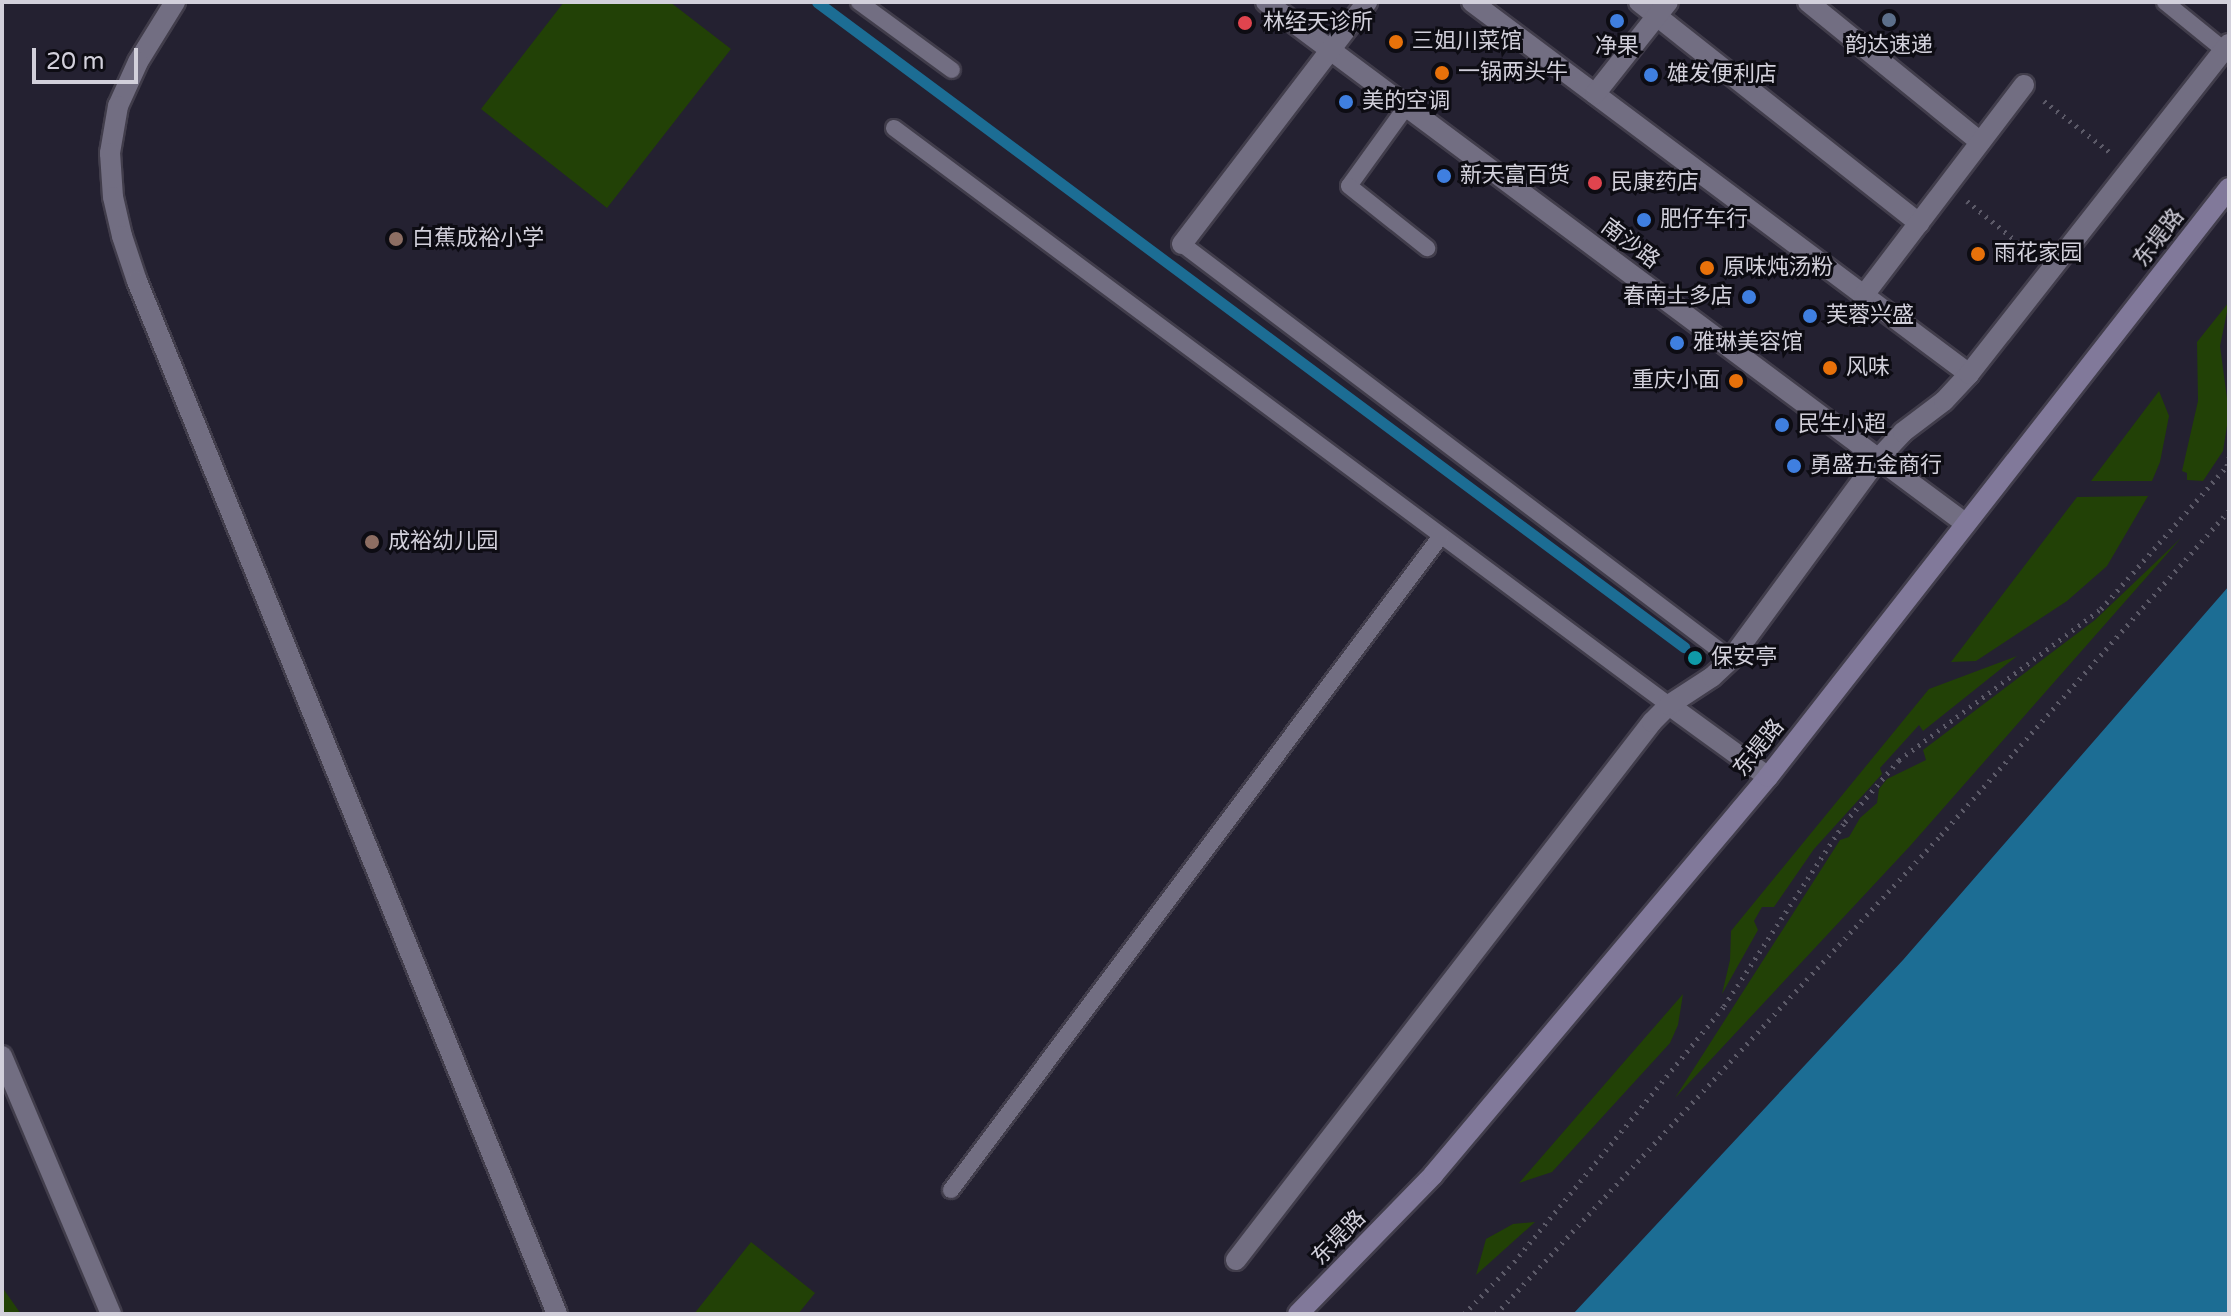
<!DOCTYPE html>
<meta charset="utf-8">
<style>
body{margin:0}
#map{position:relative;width:2231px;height:1316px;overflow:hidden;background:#242131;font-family:"Varela Round","Noto Sans SC",sans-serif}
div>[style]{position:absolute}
.green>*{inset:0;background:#224106}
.water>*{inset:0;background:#1c6d94}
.stream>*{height:11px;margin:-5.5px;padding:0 5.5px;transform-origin:5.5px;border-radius:5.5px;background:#1c6d94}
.path>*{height:5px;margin-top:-2.5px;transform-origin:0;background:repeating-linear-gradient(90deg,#5c5a68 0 2px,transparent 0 8px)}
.roads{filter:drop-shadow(2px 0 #413d4b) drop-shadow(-2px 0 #413d4b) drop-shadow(0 2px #413d4b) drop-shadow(0 -2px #413d4b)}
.lane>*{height:16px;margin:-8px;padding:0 8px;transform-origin:8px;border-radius:8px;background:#726e82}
.street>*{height:20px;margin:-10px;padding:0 10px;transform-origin:10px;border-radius:10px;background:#726e82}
.secondary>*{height:20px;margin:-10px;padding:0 10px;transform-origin:10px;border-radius:10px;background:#81799a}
.dots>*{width:22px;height:22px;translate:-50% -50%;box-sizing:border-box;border:4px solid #0d0c13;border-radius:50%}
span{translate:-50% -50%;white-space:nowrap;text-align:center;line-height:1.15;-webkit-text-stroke:6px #0d0c13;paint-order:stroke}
.poi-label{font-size:22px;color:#d2d0db}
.left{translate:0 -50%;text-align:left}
.right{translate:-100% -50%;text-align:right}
.street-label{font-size:22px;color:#d2d0db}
.frame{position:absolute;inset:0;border:4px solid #d2d0db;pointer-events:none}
.scale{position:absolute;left:32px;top:48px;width:106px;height:36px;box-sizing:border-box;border:4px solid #d2d0db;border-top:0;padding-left:10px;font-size:24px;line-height:28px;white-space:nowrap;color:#d2d0db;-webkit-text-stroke:6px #0d0c13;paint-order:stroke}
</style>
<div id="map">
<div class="green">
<i style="clip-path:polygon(564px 2px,670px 2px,731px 49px,607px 208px,481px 109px)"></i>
<i style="clip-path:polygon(2229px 302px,2220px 346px,2229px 413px,2223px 451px,2203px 481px,2187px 480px,2187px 473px,2182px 471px,2198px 401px,2197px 342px)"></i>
<i style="clip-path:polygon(2159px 391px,2169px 416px,2160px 462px,2152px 481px,2091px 481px)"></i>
<i style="clip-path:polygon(2148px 496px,2107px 566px,2067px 601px,1976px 661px,1951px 662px,2077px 497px)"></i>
<i style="clip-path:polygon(2181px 538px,1910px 846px,1675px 1098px,1840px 840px,1849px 837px,1860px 818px,1877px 803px,1879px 789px,1887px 779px,1926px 760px,1923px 750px,2095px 620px)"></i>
<i style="clip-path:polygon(2017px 656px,1923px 731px,1919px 725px,1880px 768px,1882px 774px,1814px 849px,1774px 907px,1762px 907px,1754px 921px,1758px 930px,1722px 994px,1730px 960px,1731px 931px,1929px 689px)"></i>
<i style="clip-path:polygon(1683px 994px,1678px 1025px,1670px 1043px,1552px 1172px,1519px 1183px)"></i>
<i style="clip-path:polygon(1535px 1222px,1476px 1275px,1486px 1239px,1513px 1224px)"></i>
<i style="clip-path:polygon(751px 1242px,815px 1293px,798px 1314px,694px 1314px)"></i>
<i style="clip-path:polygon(2px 1287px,21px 1314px,2px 1314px)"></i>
</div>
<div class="water">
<i style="clip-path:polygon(2229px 586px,2229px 1314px,1573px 1314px,1903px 960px)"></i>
</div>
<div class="stream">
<i style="left:817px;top:2px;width:1081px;rotate:36.65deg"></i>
</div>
<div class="path">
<i style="left:2044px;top:101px;width:86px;rotate:37.9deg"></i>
<i style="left:1967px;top:201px;width:82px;rotate:39.1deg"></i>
<i style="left:1464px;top:1314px;width:72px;rotate:-46.1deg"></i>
<i style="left:1514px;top:1262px;width:331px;rotate:-50.6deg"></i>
<i style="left:1724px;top:1006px;width:220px;rotate:-56.7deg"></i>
<i style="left:1845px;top:822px;width:82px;rotate:-48.9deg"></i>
<i style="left:1899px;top:760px;width:252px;rotate:-36.8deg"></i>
<i style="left:2101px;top:609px;width:191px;rotate:-48.6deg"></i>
<i style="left:2227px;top:466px;width:9px;rotate:-77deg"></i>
<i style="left:1496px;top:1314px;width:654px;rotate:-47.11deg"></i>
<i style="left:1941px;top:835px;width:433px;rotate:-48.4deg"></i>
</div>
<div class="roads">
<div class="lane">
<i style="left:859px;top:2px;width:115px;rotate:36.2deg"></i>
<i style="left:2165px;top:2px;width:76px;rotate:39.1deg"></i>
<i style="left:1406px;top:107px;width:97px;rotate:125.8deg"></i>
<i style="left:1349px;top:186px;width:100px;rotate:38.5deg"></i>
<i style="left:894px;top:128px;width:966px;rotate:36.67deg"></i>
<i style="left:1182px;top:244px;width:688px;rotate:37.09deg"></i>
<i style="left:951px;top:1190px;width:817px;rotate:-53.16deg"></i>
</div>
<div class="street">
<i style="left:175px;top:2px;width:70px;rotate:121.7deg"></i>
<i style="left:138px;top:62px;width:48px;rotate:114.4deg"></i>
<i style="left:118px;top:106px;width:48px;rotate:99.7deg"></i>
<i style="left:110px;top:153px;width:44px;rotate:86.1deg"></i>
<i style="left:113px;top:197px;width:40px;rotate:77deg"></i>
<i style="left:122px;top:236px;width:47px;rotate:71.6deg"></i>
<i style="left:137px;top:281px;width:1115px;rotate:67.87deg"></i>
<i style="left:1266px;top:2px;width:873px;rotate:36.71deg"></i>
<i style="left:1472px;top:2px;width:621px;rotate:36.81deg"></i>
<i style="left:1639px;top:2px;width:357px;rotate:38.3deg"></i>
<i style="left:1808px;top:2px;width:222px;rotate:39.1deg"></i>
<i style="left:1595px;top:94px;width:117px;rotate:-51.6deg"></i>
<i style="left:1182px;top:244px;width:305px;rotate:-52.6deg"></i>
<i style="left:1864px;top:295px;width:264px;rotate:-52.7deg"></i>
<i style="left:1669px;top:705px;width:122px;rotate:36deg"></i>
<i style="left:2px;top:1056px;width:280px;rotate:67.1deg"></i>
<i style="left:1236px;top:1260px;width:680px;rotate:-52.29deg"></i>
<i style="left:1652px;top:722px;width:24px;rotate:-45deg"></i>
<i style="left:1669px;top:705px;width:51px;rotate:-33.1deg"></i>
<i style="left:1712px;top:677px;width:26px;rotate:-43deg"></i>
<i style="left:1731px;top:659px;width:248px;rotate:-53.7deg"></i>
<i style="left:1878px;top:459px;width:37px;rotate:-47deg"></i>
<i style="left:1903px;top:432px;width:51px;rotate:-37.1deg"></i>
<i style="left:1944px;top:401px;width:37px;rotate:-47deg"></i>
<i style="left:1969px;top:374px;width:420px;rotate:-51.8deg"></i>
</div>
<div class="secondary">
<i style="left:1298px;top:1314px;width:194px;rotate:-45.8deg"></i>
<i style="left:1433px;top:1175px;width:520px;rotate:-49.91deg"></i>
<i style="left:1768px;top:777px;width:748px;rotate:-51.95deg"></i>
</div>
</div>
<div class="dots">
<i style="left:1889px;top:20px;background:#5c6f8a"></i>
<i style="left:1617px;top:21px;background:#3f7fe0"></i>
<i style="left:1245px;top:23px;background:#e0444e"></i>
<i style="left:1396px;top:42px;background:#e8710a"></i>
<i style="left:1442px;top:73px;background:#e8710a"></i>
<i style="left:1651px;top:75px;background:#3f7fe0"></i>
<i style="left:1346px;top:102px;background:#3f7fe0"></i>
<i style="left:1444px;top:176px;background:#3f7fe0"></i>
<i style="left:1595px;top:183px;background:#e0444e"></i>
<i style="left:1644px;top:220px;background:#3f7fe0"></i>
<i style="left:396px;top:239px;background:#8d6e63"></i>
<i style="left:1978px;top:254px;background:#e8710a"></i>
<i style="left:1707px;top:268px;background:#e8710a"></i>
<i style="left:1749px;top:297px;background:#3f7fe0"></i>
<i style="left:1810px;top:316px;background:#3f7fe0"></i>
<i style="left:1677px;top:343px;background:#3f7fe0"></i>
<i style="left:1830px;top:368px;background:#e8710a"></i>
<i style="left:1736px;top:381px;background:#e8710a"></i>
<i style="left:1782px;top:425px;background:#3f7fe0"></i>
<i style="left:1794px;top:466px;background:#3f7fe0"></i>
<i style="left:372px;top:542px;background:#8d6e63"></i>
<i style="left:1695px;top:658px;background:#0f9aa8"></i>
</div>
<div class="poi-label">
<span class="left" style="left:1263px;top:23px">林经天诊所</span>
<span class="left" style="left:1412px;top:42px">三姐川菜馆</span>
<span style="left:1889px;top:46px">韵达速递</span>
<span style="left:1617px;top:47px">净果</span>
<span class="left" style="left:1458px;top:73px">一锅两头牛</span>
<span class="left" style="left:1667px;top:75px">雄发便利店</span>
<span class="left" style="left:1362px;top:102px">美的空调</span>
<span class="left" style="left:1460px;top:176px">新天富百货</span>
<span class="left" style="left:1611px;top:183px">民康药店</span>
<span class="left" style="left:1660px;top:220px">肥仔车行</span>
<span class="left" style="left:412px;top:239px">白蕉成裕小学</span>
<span class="left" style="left:1994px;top:254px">雨花家园</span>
<span class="left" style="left:1723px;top:268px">原味炖汤粉</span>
<span class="right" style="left:1733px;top:297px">春南士多店</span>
<span class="left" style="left:1826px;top:316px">芙蓉兴盛</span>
<span class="left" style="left:1693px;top:343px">雅琳美容馆</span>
<span class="left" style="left:1846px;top:368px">风味</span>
<span class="right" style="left:1720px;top:381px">重庆小面</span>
<span class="left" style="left:1798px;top:425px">民生小超</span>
<span class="left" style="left:1810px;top:466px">勇盛五金商行</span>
<span class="left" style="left:388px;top:542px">成裕幼儿园</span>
<span class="left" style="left:1711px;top:658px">保安亭</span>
</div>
<div class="street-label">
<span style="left:2159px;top:238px;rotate:-52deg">东堤路</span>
<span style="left:1630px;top:244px;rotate:37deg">南沙路</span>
<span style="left:1759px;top:748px;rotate:-51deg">东堤路</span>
<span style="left:1339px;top:1238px;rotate:-46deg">东堤路</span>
</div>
<div class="frame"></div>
<div class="scale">20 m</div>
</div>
